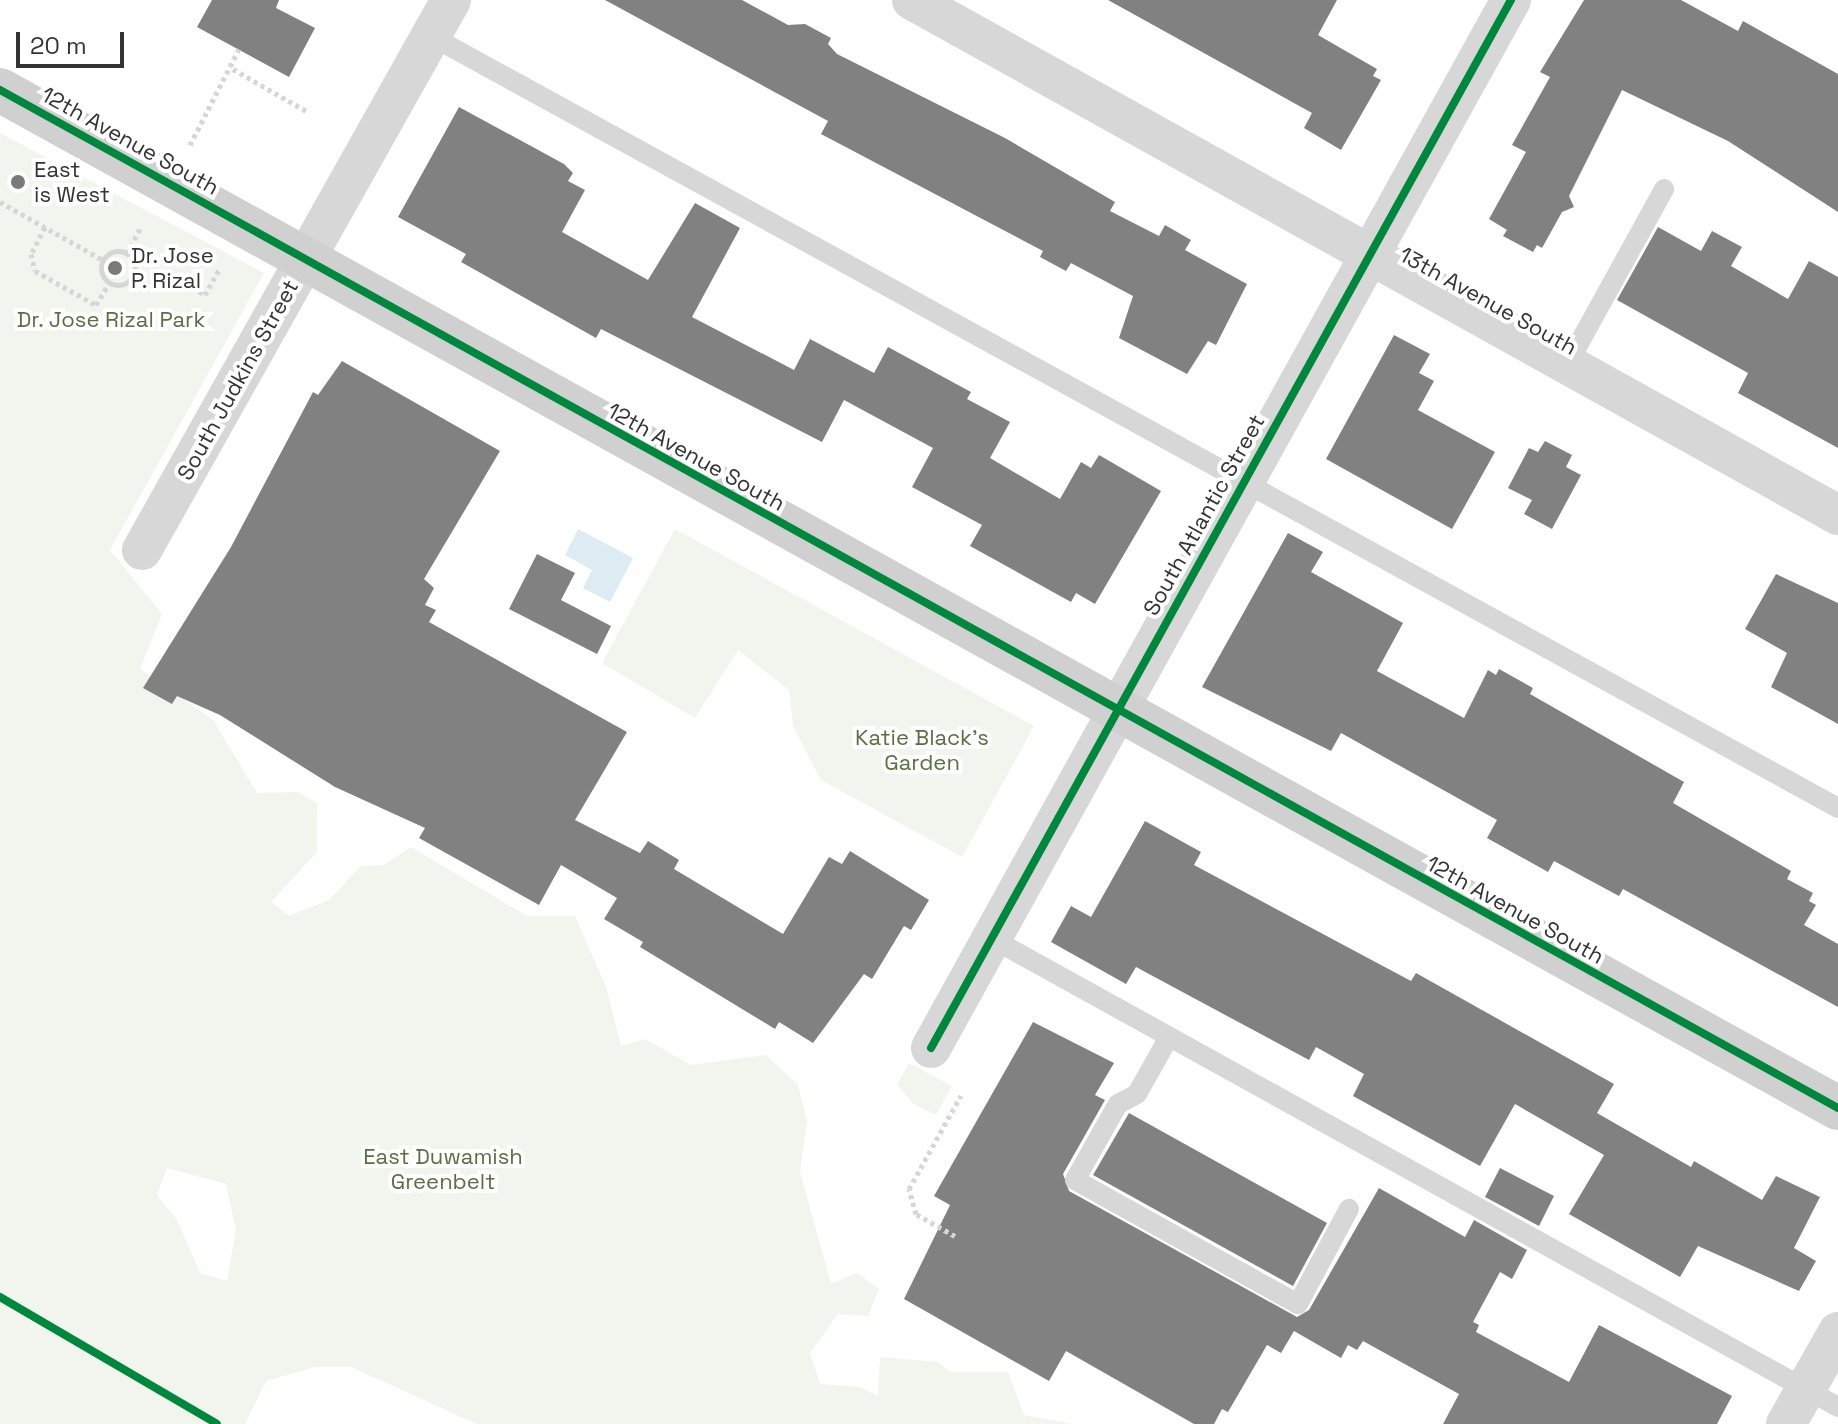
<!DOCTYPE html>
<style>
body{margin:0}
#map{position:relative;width:1838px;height:1424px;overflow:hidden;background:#fff;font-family:"Space Grotesk",sans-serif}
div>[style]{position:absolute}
.green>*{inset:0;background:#f1f5ed}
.water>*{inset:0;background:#ddebf3}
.building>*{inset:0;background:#818181}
.path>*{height:5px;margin-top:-2.5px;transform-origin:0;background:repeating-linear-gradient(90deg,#d6d6d6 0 4px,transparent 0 8px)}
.path>.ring{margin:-2.5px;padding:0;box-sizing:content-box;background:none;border:5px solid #d6d6d6;border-radius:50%}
.lane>*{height:20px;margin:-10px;padding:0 10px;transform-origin:10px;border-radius:10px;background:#d7d7d7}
.street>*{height:40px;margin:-20px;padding:0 20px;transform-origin:20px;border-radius:20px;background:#d7d7d7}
.secondary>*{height:44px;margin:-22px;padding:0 22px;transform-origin:22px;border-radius:22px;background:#d0d0d0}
.cycleway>*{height:8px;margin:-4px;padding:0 4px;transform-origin:4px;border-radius:4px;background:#00873e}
.dots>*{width:22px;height:22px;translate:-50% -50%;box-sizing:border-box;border:4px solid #fff;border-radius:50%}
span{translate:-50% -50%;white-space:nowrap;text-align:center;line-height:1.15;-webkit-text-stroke:8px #fff;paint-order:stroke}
.street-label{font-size:22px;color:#333}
.poi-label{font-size:22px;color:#333}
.left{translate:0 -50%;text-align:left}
.park-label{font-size:22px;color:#56703f}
.scale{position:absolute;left:16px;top:32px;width:108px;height:36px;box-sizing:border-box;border:4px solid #333;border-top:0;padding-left:10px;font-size:24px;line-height:28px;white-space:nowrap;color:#333;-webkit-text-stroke:6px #fff;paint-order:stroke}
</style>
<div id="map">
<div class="green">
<i style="clip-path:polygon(evenodd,0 133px,264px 273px,110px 550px,162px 614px,140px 669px,213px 720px,257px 793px,298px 792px,317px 803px,317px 852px,271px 902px,289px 916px,329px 900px,361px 866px,384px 865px,411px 847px,527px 916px,575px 916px,606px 987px,621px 1046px,645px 1039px,691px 1065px,766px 1055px,798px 1085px,807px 1121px,800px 1172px,831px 1284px,857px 1273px,879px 1289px,868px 1316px,838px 1314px,810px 1353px,820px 1384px,860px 1387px,878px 1396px,880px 1357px,938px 1362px,950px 1372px,1008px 1372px,1024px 1415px,1072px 1424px,477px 1424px,351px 1367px,315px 1367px,266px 1381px,245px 1424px,0 1424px,0 133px,167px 1168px,226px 1184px,236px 1230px,227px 1281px,200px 1273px,177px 1220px,157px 1195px,167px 1168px)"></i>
<i style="clip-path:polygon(675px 529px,1034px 726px,962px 857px,821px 780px,793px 726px,789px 690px,738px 650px,695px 718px,602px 663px)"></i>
<i style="clip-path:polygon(909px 1063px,952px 1086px,936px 1115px,915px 1105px,897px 1085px)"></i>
</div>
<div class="water">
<i style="clip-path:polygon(578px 529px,633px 558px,610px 602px,583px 588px,592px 570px,565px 555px)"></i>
</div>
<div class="building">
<i style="clip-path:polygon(212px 0,279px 0,276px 8px,315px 28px,289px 77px,197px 27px)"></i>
<i style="clip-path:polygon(605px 0,742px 0,788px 25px,805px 24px,831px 38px,828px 44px,837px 54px,1005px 138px,1115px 202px,1110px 211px,1159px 236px,1165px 225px,1191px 240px,1185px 250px,1247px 284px,1216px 345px,1208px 341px,1187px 374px,1119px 338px,1133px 296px,1071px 263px,1066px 271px,1040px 257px,1043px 251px,821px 134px,828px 121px)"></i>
<i style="clip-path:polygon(1108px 0,1337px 0,1318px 35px,1377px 69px,1373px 76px,1381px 80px,1341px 150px,1304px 128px,1312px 113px)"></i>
<i style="clip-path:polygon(1584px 0,1681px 0,1738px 31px,1743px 21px,1838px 74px,1838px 212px,1728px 141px,1622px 90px,1569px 196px,1574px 207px,1562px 212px,1542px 248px,1537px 245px,1533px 252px,1503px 236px,1507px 230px,1489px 219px,1526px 152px,1512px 145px,1550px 77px,1540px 72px)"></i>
<i style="clip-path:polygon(459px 107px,564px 164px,573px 173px,568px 181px,585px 190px,562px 232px,648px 280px,695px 203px,740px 228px,692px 317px,794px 370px,810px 339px,874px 373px,888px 347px,971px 392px,967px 399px,1010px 422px,990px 458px,1060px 499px,1081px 462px,1091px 468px,1099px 455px,1161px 491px,1095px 604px,1076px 593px,1071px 602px,970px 546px,982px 525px,912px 487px,933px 448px,844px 400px,822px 442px,601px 329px,596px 338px,461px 262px,466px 254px,398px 217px)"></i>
<i style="clip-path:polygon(1658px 227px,1701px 251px,1712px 231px,1742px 247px,1731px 266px,1788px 299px,1809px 261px,1838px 277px,1838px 448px,1738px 393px,1748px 373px,1617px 300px)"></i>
<i style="clip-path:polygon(1394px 335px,1430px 354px,1419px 373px,1434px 381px,1418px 410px,1495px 452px,1452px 529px,1326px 459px)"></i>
<i style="clip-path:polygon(342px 361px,500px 451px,424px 579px,434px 588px,425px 605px,436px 610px,429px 622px,627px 732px,575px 820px,640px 853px,648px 841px,679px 860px,674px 869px,783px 934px,829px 857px,842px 864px,850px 851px,929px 900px,911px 930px,904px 926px,872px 979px,864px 974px,813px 1043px,779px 1022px,775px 1029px,640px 947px,643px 942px,604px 919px,617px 898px,561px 865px,539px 905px,419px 838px,425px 828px,335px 787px,220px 715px,177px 696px,172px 704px,143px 688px,231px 547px,313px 392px,318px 395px)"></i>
<i style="clip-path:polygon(1545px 441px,1572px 455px,1566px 467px,1581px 475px,1552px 529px,1524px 514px,1532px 500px,1508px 488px,1529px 448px,1538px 452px)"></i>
<i style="clip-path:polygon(1288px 533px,1323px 552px,1311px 572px,1403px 623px,1377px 671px,1464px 718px,1488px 670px,1496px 675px,1499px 669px,1533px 688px,1530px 694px,1684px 782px,1673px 803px,1791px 871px,1787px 879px,1813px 893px,1809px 901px,1816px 905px,1804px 925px,1838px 944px,1838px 1007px,1623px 889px,1619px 896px,1554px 861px,1548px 872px,1487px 838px,1497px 820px,1341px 733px,1331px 751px,1202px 687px)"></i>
<i style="clip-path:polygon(537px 554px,575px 573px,561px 600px,611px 626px,597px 654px,509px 609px)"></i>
<i style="clip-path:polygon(1776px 574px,1838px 603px,1838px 724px,1771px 687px,1787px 653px,1745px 629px)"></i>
<i style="clip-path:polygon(1145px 821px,1201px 852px,1194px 865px,1411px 981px,1416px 973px,1614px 1084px,1597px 1113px,1691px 1167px,1694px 1161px,1762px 1200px,1776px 1176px,1820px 1197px,1794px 1248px,1816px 1261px,1799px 1291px,1698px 1246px,1680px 1277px,1569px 1214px,1604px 1155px,1515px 1104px,1480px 1166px,1353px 1096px,1364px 1074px,1316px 1047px,1309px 1060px,1136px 967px,1126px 984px,1051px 942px,1071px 906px,1091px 917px)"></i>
<i style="clip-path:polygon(1033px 1022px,1114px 1063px,1095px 1095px,1105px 1100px,1063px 1174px,1069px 1191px,1297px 1317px,1309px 1310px,1379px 1188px,1465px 1237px,1474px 1220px,1527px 1250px,1512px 1279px,1500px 1272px,1473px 1322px,1479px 1325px,1476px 1332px,1569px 1382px,1599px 1325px,1732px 1396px,1717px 1424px,1443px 1424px,1459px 1394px,1363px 1341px,1357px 1350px,1348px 1345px,1341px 1358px,1294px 1331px,1281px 1353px,1267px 1345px,1228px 1412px,1222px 1409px,1214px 1424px,1194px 1424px,1066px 1351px,1049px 1381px,904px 1299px,950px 1205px,934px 1196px)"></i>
<i style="clip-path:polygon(1129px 1113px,1327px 1223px,1293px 1286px,1093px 1175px)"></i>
<i style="clip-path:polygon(1500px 1168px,1554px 1196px,1539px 1226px,1485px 1197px)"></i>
</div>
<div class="path">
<i style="left:233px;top:69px;width:86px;rotate:29.8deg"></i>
<i style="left:190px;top:145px;width:108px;rotate:-63deg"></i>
<i style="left:0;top:202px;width:118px;rotate:29.4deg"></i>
<i style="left:45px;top:227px;width:30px;rotate:117deg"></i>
<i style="left:31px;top:254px;width:17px;rotate:77deg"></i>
<i style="left:35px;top:271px;width:70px;rotate:29.1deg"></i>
<i style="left:96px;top:305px;width:27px;rotate:-59deg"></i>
<i class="ring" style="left:101px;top:251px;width:29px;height:29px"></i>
<i style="left:127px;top:254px;width:30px;rotate:-63deg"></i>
<i style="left:133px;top:276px;width:24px;rotate:30deg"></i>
<i style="left:154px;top:288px;width:21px;rotate:-35deg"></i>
<i style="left:171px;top:276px;width:39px;rotate:29deg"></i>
<i style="left:205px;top:295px;width:29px;rotate:-61deg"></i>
<i style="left:955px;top:1236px;width:45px;rotate:-150.6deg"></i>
<i style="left:916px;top:1214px;width:26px;rotate:-106deg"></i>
<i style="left:909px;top:1189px;width:107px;rotate:-61deg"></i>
</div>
<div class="lane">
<i style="left:431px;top:36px;width:1605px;rotate:28.75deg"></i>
<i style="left:1567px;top:365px;width:201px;rotate:-61.1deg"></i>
<i style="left:991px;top:938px;width:968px;rotate:28.97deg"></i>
<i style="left:1169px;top:1037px;width:65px;rotate:119.3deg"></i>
<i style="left:1137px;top:1094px;width:21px;rotate:152deg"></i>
<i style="left:1118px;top:1104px;width:87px;rotate:119.5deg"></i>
<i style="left:1075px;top:1180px;width:255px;rotate:29.1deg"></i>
<i style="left:1298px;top:1304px;width:108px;rotate:-61.8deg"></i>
</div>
<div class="street">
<i style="left:912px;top:0;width:1060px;rotate:29.08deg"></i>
<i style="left:142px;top:550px;width:631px;rotate:-60.67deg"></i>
<i style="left:931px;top:1048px;width:1198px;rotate:-61.04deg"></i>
<i style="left:1786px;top:1424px;width:106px;rotate:-60.5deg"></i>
</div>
<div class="secondary">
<i style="left:0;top:90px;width:2101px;rotate:28.98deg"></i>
</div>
<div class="cycleway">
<i style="left:0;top:90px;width:2101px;rotate:28.98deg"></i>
<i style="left:931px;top:1048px;width:1198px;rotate:-61.04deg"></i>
<i style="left:0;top:1297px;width:251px;rotate:30.3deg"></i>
</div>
<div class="dots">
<i style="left:18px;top:182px;background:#7a7a7a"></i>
<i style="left:115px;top:268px;background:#7a7a7a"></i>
</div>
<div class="street-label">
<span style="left:130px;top:141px;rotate:29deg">12th Avenue South</span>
<span style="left:1488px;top:301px;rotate:29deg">13th Avenue South</span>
<span style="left:238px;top:380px;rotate:-61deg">South Judkins Street</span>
<span style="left:696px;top:457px;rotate:29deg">12th Avenue South</span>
<span style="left:1204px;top:515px;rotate:-61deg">South Atlantic Street</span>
<span style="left:1515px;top:910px;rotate:29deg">12th Avenue South</span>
</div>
<div class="poi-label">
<span class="left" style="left:34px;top:182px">East<br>is West</span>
<span class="left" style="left:131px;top:268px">Dr. Jose<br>P. Rizal</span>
</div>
<div class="park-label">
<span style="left:111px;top:320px">Dr. Jose Rizal Park</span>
<span style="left:922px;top:750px">Katie Black's<br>Garden</span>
<span style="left:443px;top:1169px">East Duwamish<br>Greenbelt</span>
</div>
<div class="scale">20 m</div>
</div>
